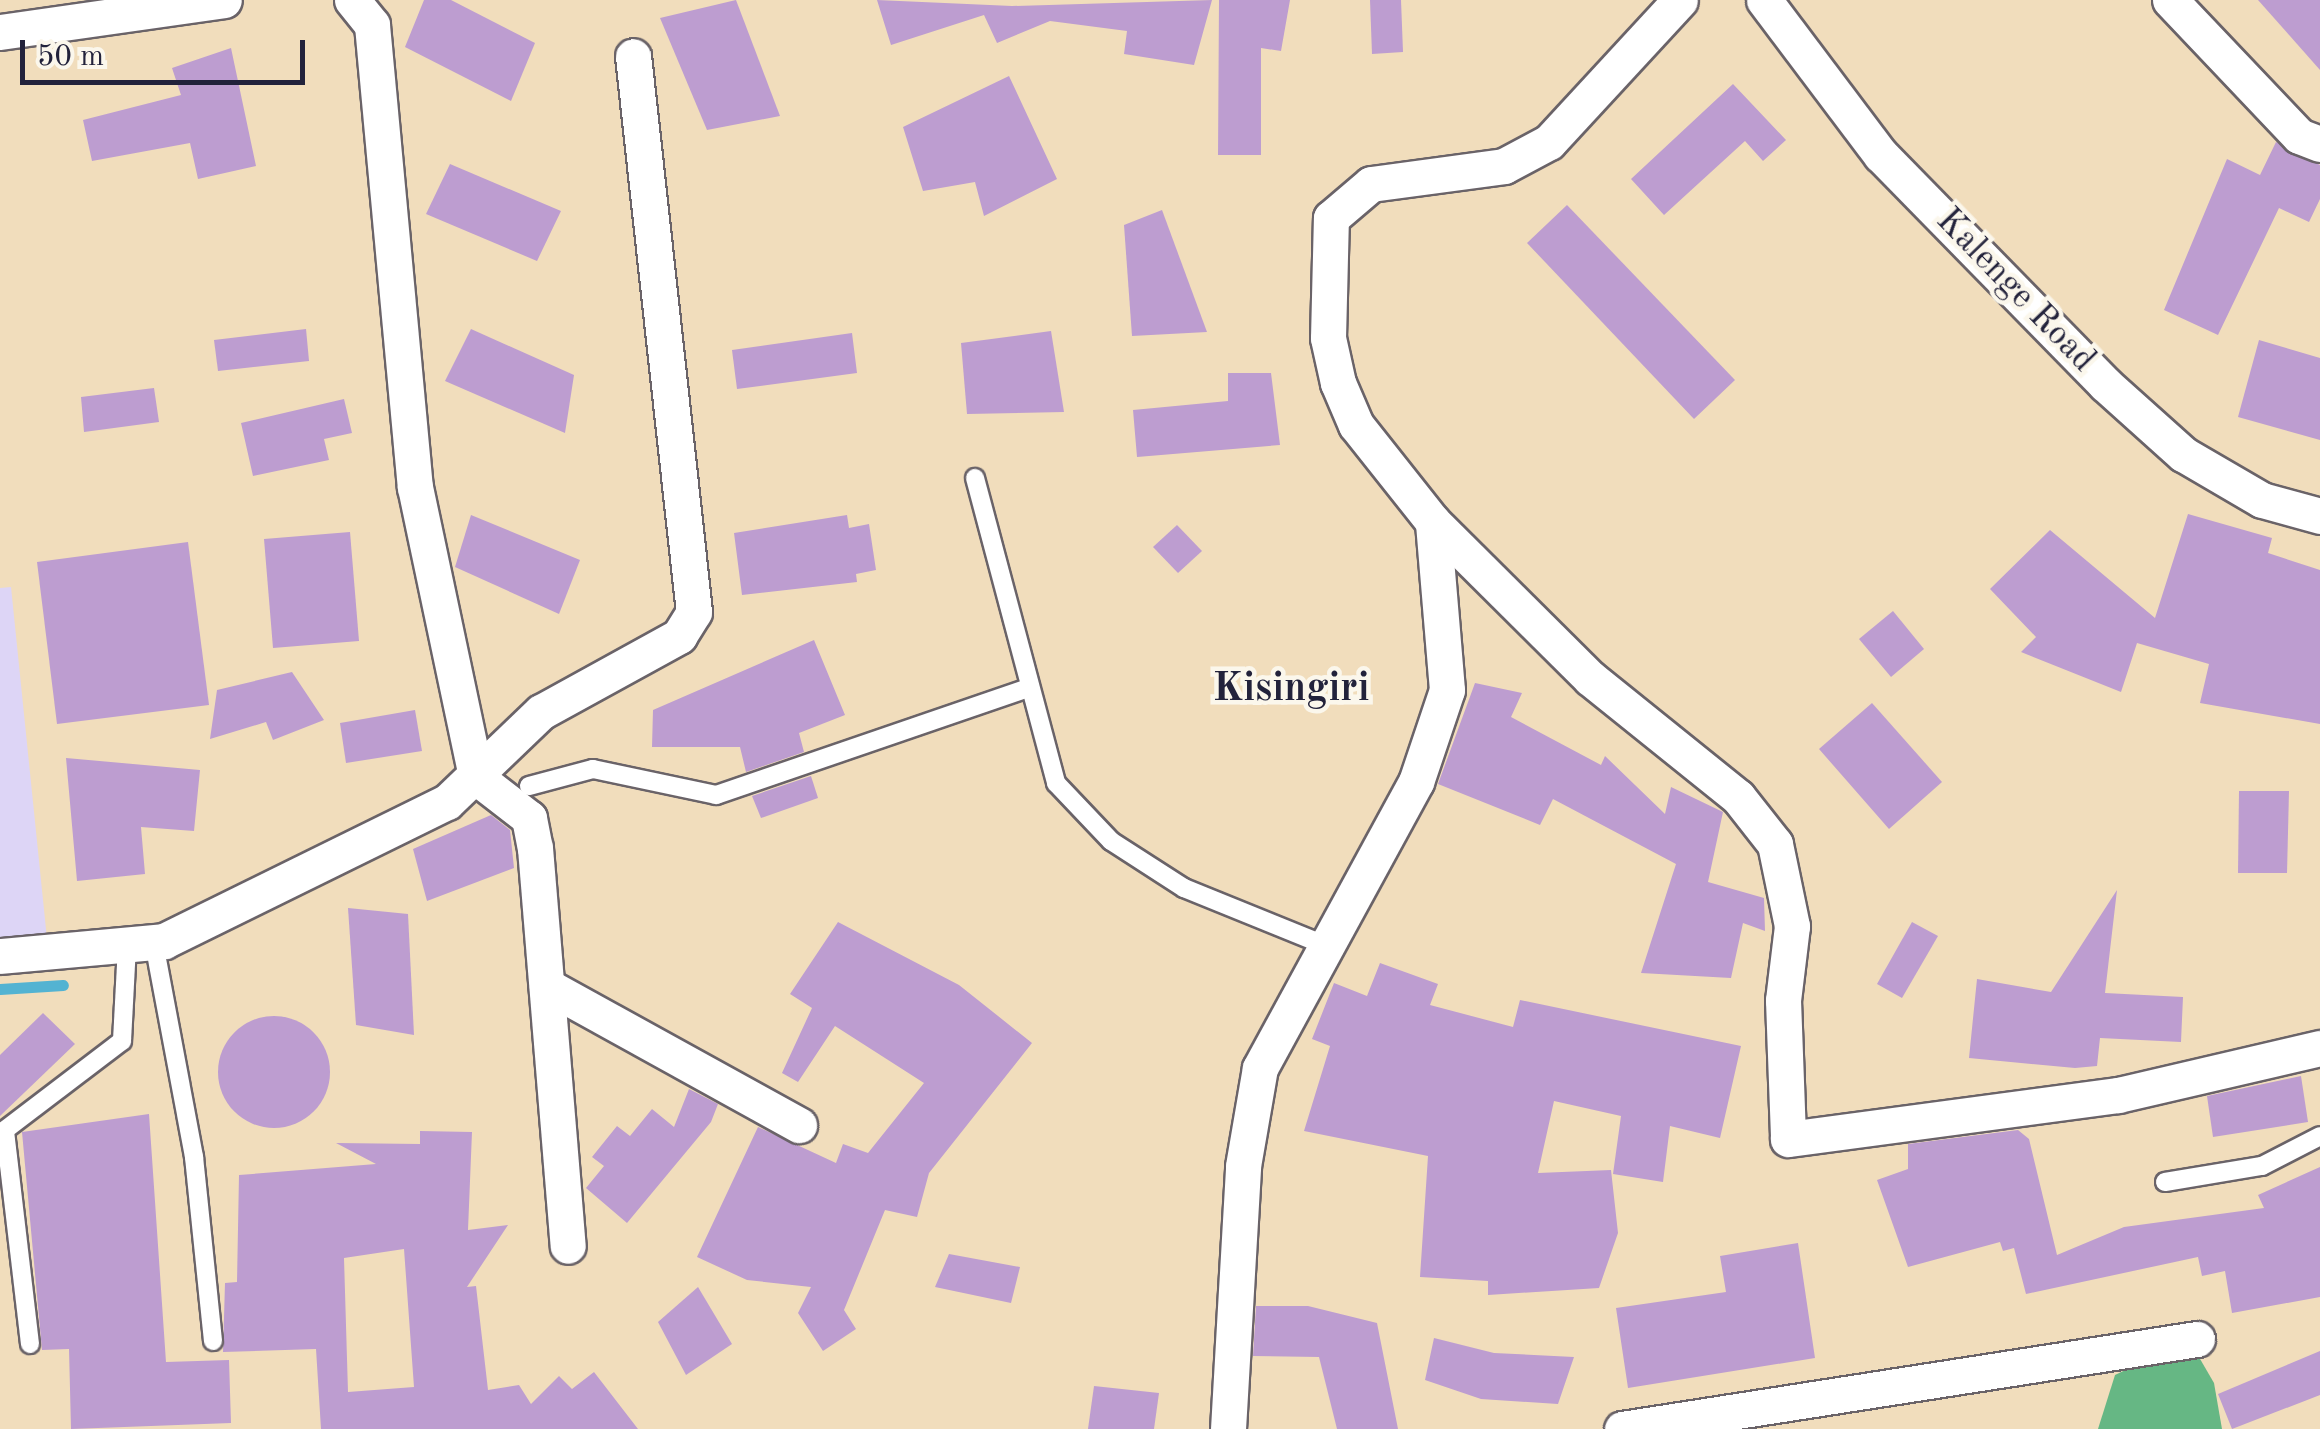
<!DOCTYPE html>
<style>
body{margin:0}
#map{position:relative;width:2320px;height:1429px;overflow:hidden;background:#f1ddbc;font-family:"Old Standard TT",serif}
div>[style]{position:absolute}
.built>*{inset:0;background:#ddd5f6}
.forest>*{inset:0;background:#66b784}
.stream>*{height:11px;margin:-5.5px;padding:0 5.5px;transform-origin:5.5px;border-radius:5.5px;background:#53b3d2}
.building>*{inset:0;background:#bd9dd0}
.round{border-radius:50%}
.roads{filter:drop-shadow(2px 0 #6a6368) drop-shadow(-2px 0 #6a6368) drop-shadow(0 2px #6a6368) drop-shadow(0 -2px #6a6368)}
.service>*{height:18px;margin:-9px;padding:0 9px;transform-origin:9px;border-radius:9px;background:#fff}
.minor>*{height:35px;margin:-17.5px;padding:0 17.5px;transform-origin:17.5px;border-radius:17.5px;background:#fff}
span{translate:-50% -50%;white-space:nowrap;text-align:center;line-height:1.15;-webkit-text-stroke:9px #fbf7ec;paint-order:stroke}
.street-label{font-size:35px;color:#22223b}
.quarter-label{font-size:40px;color:#22223b;font-weight:700}
.scale{position:absolute;left:20px;top:40px;width:285px;height:45px;box-sizing:border-box;border:5px solid #22223b;border-top:0;padding-left:12px;font-size:30px;line-height:35px;white-space:nowrap;color:#22223b;-webkit-text-stroke:8px #fbf7ec;paint-order:stroke}
</style>
<div id="map">
<div class="built">
<i style="clip-path:polygon(11px 587px,47px 939px,0 942px,0 588px)"></i>
</div>
<div class="forest">
<i style="clip-path:polygon(2163px 1352px,2196px 1352px,2214px 1383px,2222px 1429px,2098px 1429px,2115px 1375px)"></i>
</div>
<div class="stream">
<i style="left:0;top:989px;width:63px;rotate:-3.6deg"></i>
</div>
<div class="building">
<i style="clip-path:polygon(424px 0,451px 0,535px 43px,511px 101px,405px 47px)"></i>
<i style="clip-path:polygon(736px 0,780px 116px,707px 130px,660px 18px)"></i>
<i style="clip-path:polygon(877px 0,1012px 6px,1212px 0,1194px 65px,1124px 54px,1127px 31px,1050px 21px,997px 43px,984px 15px,891px 45px)"></i>
<i style="clip-path:polygon(1219px 0,1290px 0,1281px 51px,1261px 48px,1261px 155px,1218px 155px)"></i>
<i style="clip-path:polygon(1370px 0,1401px 0,1403px 52px,1372px 54px)"></i>
<i style="clip-path:polygon(2258px 0,2320px 0,2320px 70px)"></i>
<i style="clip-path:polygon(231px 48px,256px 166px,198px 179px,190px 143px,92px 161px,83px 120px,181px 95px,172px 68px)"></i>
<i style="clip-path:polygon(1009px 76px,1057px 179px,984px 216px,975px 182px,923px 191px,903px 127px)"></i>
<i style="clip-path:polygon(1733px 84px,1786px 140px,1763px 161px,1745px 141px,1664px 215px,1631px 179px)"></i>
<i style="clip-path:polygon(2276px 142px,2320px 165px,2320px 199px,2309px 222px,2279px 208px,2218px 335px,2164px 310px,2227px 159px,2260px 175px)"></i>
<i style="clip-path:polygon(450px 164px,561px 211px,537px 261px,426px 214px)"></i>
<i style="clip-path:polygon(1567px 205px,1735px 380px,1694px 419px,1527px 243px)"></i>
<i style="clip-path:polygon(1162px 210px,1207px 332px,1132px 336px,1124px 225px)"></i>
<i style="clip-path:polygon(306px 329px,309px 361px,218px 371px,214px 340px)"></i>
<i style="clip-path:polygon(471px 329px,574px 375px,565px 433px,445px 381px)"></i>
<i style="clip-path:polygon(1051px 331px,1064px 412px,967px 414px,961px 343px)"></i>
<i style="clip-path:polygon(852px 333px,857px 373px,737px 389px,732px 350px)"></i>
<i style="clip-path:polygon(2259px 340px,2320px 358px,2320px 440px,2238px 417px)"></i>
<i style="clip-path:polygon(1228px 373px,1271px 373px,1280px 445px,1137px 457px,1133px 410px,1228px 401px)"></i>
<i style="clip-path:polygon(154px 388px,159px 422px,84px 432px,81px 397px)"></i>
<i style="clip-path:polygon(344px 399px,352px 433px,324px 439px,329px 460px,253px 476px,241px 423px)"></i>
<i style="clip-path:polygon(2188px 514px,2272px 538px,2268px 553px,2320px 570px,2320px 724px,2200px 703px,2209px 664px,2137px 643px,2121px 692px,2021px 652px,2036px 637px,1990px 589px,2050px 530px,2155px 618px)"></i>
<i style="clip-path:polygon(471px 515px,580px 560px,559px 614px,455px 567px)"></i>
<i style="clip-path:polygon(847px 515px,849px 528px,869px 524px,876px 570px,856px 574px,857px 582px,742px 595px,734px 533px)"></i>
<i style="clip-path:polygon(1177px 525px,1202px 551px,1178px 573px,1153px 547px)"></i>
<i style="clip-path:polygon(350px 532px,359px 641px,273px 648px,264px 539px)"></i>
<i style="clip-path:polygon(188px 542px,209px 705px,57px 724px,37px 562px)"></i>
<i style="clip-path:polygon(1893px 611px,1924px 649px,1891px 677px,1859px 639px)"></i>
<i style="clip-path:polygon(814px 640px,845px 715px,799px 733px,804px 752px,746px 772px,740px 747px,652px 747px,653px 710px)"></i>
<i style="clip-path:polygon(292px 672px,324px 720px,273px 740px,266px 722px,210px 739px,217px 690px)"></i>
<i style="clip-path:polygon(1475px 683px,1522px 693px,1511px 717px,1601px 765px,1605px 756px,1665px 814px,1671px 787px,1723px 812px,1708px 882px,1764px 898px,1765px 931px,1743px 923px,1731px 978px,1641px 973px,1676px 864px,1553px 799px,1540px 825px,1438px 784px)"></i>
<i style="clip-path:polygon(1872px 703px,1942px 782px,1889px 829px,1819px 749px)"></i>
<i style="clip-path:polygon(415px 710px,422px 751px,346px 763px,340px 723px)"></i>
<i style="clip-path:polygon(66px 758px,200px 770px,194px 831px,141px 827px,145px 874px,77px 881px)"></i>
<i style="clip-path:polygon(811px 776px,818px 798px,761px 818px,752px 796px)"></i>
<i style="clip-path:polygon(2239px 791px,2289px 791px,2287px 873px,2238px 873px)"></i>
<i style="clip-path:polygon(491px 815px,510px 830px,514px 868px,427px 901px,413px 849px)"></i>
<i style="clip-path:polygon(2117px 890px,2105px 993px,2183px 997px,2181px 1042px,2100px 1038px,2097px 1066px,2075px 1068px,1969px 1058px,1977px 979px,2051px 992px)"></i>
<i style="clip-path:polygon(348px 908px,408px 914px,414px 1035px,356px 1025px)"></i>
<i style="clip-path:polygon(838px 922px,959px 985px,1032px 1043px,929px 1173px,917px 1217px,885px 1210px,844px 1310px,856px 1329px,823px 1351px,798px 1313px,811px 1287px,747px 1280px,697px 1257px,758px 1127px,836px 1163px,843px 1144px,868px 1153px,924px 1083px,835px 1026px,798px 1082px,782px 1073px,812px 1008px,790px 994px)"></i>
<i style="clip-path:polygon(1912px 922px,1938px 936px,1902px 998px,1877px 984px)"></i>
<i style="clip-path:polygon(1380px 963px,1438px 984px,1430px 1005px,1513px 1027px,1520px 1000px,1741px 1046px,1720px 1138px,1670px 1126px,1663px 1182px,1613px 1174px,1621px 1116px,1554px 1101px,1538px 1173px,1611px 1170px,1618px 1233px,1599px 1288px,1488px 1295px,1488px 1281px,1420px 1277px,1428px 1156px,1304px 1131px,1330px 1046px,1312px 1039px,1334px 983px,1367px 996px)"></i>
<i style="clip-path:polygon(43px 1013px,75px 1044px,0 1116px,0 1055px)"></i>
<i class="round" style="left:218px;top:1016px;width:112px;height:112px"></i>
<i style="clip-path:polygon(2301px 1076px,2308px 1122px,2213px 1137px,2207px 1096px)"></i>
<i style="clip-path:polygon(689px 1089px,718px 1104px,711px 1122px,627px 1223px,586px 1188px,604px 1166px,592px 1157px,617px 1126px,630px 1136px,652px 1109px,674px 1127px)"></i>
<i style="clip-path:polygon(149px 1114px,166px 1362px,229px 1360px,231px 1423px,71px 1429px,69px 1349px,42px 1350px,22px 1132px)"></i>
<i style="clip-path:polygon(2018px 1130px,2029px 1139px,2057px 1255px,2124px 1227px,2264px 1208px,2258px 1195px,2320px 1167px,2320px 1297px,2232px 1313px,2225px 1271px,2202px 1276px,2198px 1257px,2026px 1294px,2014px 1248px,2003px 1251px,2000px 1242px,1908px 1267px,1877px 1180px,1908px 1169px,1908px 1144px)"></i>
<i style="clip-path:polygon(evenodd,420px 1131px,472px 1132px,468px 1230px,508px 1225px,467px 1287px,476px 1286px,488px 1390px,519px 1385px,531px 1404px,559px 1376px,572px 1389px,594px 1372px,638px 1429px,321px 1429px,316px 1349px,223px 1352px,225px 1283px,237px 1282px,239px 1175px,376px 1164px,336px 1143px,420px 1144px,420px 1131px,404px 1249px,414px 1387px,348px 1392px,344px 1258px,404px 1249px)"></i>
<i style="clip-path:polygon(1798px 1243px,1815px 1358px,1628px 1388px,1616px 1308px,1726px 1292px,1720px 1256px)"></i>
<i style="clip-path:polygon(949px 1254px,1020px 1267px,1011px 1303px,935px 1287px)"></i>
<i style="clip-path:polygon(698px 1287px,732px 1344px,686px 1375px,658px 1322px)"></i>
<i style="clip-path:polygon(1256px 1306px,1308px 1306px,1377px 1323px,1398px 1429px,1337px 1429px,1319px 1357px,1253px 1356px)"></i>
<i style="clip-path:polygon(1434px 1338px,1494px 1353px,1574px 1357px,1558px 1404px,1481px 1399px,1425px 1380px)"></i>
<i style="clip-path:polygon(2320px 1351px,2320px 1395px,2232px 1429px,2218px 1394px)"></i>
<i style="clip-path:polygon(1094px 1386px,1159px 1393px,1154px 1429px,1088px 1429px)"></i>
</div>
<div class="roads">
<div class="service">
<i style="left:975px;top:478px;width:316px;rotate:75.1deg"></i>
<i style="left:1056px;top:783px;width:80px;rotate:46.5deg"></i>
<i style="left:1111px;top:841px;width:87px;rotate:32.8deg"></i>
<i style="left:1184px;top:888px;width:149px;rotate:22.1deg"></i>
<i style="left:529px;top:786px;width:66px;rotate:-14.9deg"></i>
<i style="left:593px;top:769px;width:126px;rotate:11.9deg"></i>
<i style="left:716px;top:795px;width:328px;rotate:-18.9deg"></i>
<i style="left:154px;top:943px;width:218px;rotate:79.4deg"></i>
<i style="left:194px;top:1157px;width:185px;rotate:84.1deg"></i>
<i style="left:2165px;top:1182px;width:98px;rotate:-9.4deg"></i>
<i style="left:2262px;top:1166px;width:65px;rotate:-27.3deg"></i>
<i style="left:30px;top:1344px;width:215px;rotate:-96.7deg"></i>
<i style="left:5px;top:1130px;width:147px;rotate:-37.3deg"></i>
<i style="left:122px;top:1041px;width:97px;rotate:-87deg"></i>
</div>
<div class="minor">
<i style="left:352px;top:0;width:32px;rotate:51deg"></i>
<i style="left:372px;top:25px;width:464px;rotate:84.7deg"></i>
<i style="left:415px;top:487px;width:296px;rotate:78.1deg"></i>
<i style="left:476px;top:777px;width:67px;rotate:37.7deg"></i>
<i style="left:529px;top:818px;width:31px;rotate:79deg"></i>
<i style="left:535px;top:848px;width:399px;rotate:85.3deg"></i>
<i style="left:1764px;top:0;width:194px;rotate:53deg"></i>
<i style="left:1881px;top:155px;width:320px;rotate:45.6deg"></i>
<i style="left:2105px;top:384px;width:105px;rotate:41.9deg"></i>
<i style="left:2183px;top:454px;width:91px;rotate:30.2deg"></i>
<i style="left:2262px;top:500px;width:60px;rotate:15.4deg"></i>
<i style="left:2170px;top:0;width:187px;rotate:46.5deg"></i>
<i style="left:2299px;top:136px;width:22px;rotate:21deg"></i>
<i style="left:0;top:32px;width:226px;rotate:-8.1deg"></i>
<i style="left:1433px;top:522px;width:221px;rotate:44.8deg"></i>
<i style="left:1590px;top:678px;width:190px;rotate:38.8deg"></i>
<i style="left:1738px;top:797px;width:60px;rotate:51.8deg"></i>
<i style="left:1775px;top:844px;width:84px;rotate:78.3deg"></i>
<i style="left:1792px;top:926px;width:75px;rotate:96.9deg"></i>
<i style="left:1783px;top:1000px;width:139px;rotate:87.9deg"></i>
<i style="left:1788px;top:1139px;width:333px;rotate:-7.6deg"></i>
<i style="left:2118px;top:1095px;width:207px;rotate:-13.1deg"></i>
<i style="left:0;top:956px;width:165px;rotate:-5.2deg"></i>
<i style="left:164px;top:941px;width:315px;rotate:-26.2deg"></i>
<i style="left:447px;top:802px;width:130px;rotate:-43.8deg"></i>
<i style="left:541px;top:712px;width:158px;rotate:-28.8deg"></i>
<i style="left:679px;top:636px;width:28px;rotate:-58deg"></i>
<i style="left:694px;top:612px;width:559px;rotate:-96.26deg"></i>
<i style="left:547px;top:986px;width:288px;rotate:28.9deg"></i>
<i style="left:1228px;top:1429px;width:263px;rotate:-86.7deg"></i>
<i style="left:1243px;top:1166px;width:99px;rotate:-80.2deg"></i>
<i style="left:1260px;top:1068px;width:326px;rotate:-61.4deg"></i>
<i style="left:1416px;top:782px;width:97px;rotate:-71.4deg"></i>
<i style="left:1447px;top:690px;width:169px;rotate:-94.8deg"></i>
<i style="left:1433px;top:522px;width:124px;rotate:-128.4deg"></i>
<i style="left:1356px;top:425px;width:46px;rotate:-113.2deg"></i>
<i style="left:1338px;top:383px;width:46px;rotate:-102.5deg"></i>
<i style="left:1328px;top:338px;width:120px;rotate:-88.6deg"></i>
<i style="left:1331px;top:218px;width:52px;rotate:-40.4deg"></i>
<i style="left:1371px;top:184px;width:134px;rotate:-7.7deg"></i>
<i style="left:1504px;top:166px;width:51px;rotate:-28.1deg"></i>
<i style="left:1549px;top:142px;width:193px;rotate:-47.3deg"></i>
<i style="left:1622px;top:1429px;width:582px;rotate:-8.9deg"></i>
</div>
</div>
<div class="street-label">
<span style="left:2015px;top:291px;rotate:46deg">Kalenge Road</span>
</div>
<div class="quarter-label">
<span style="left:1291px;top:690px">Kisingiri</span>
</div>
<div class="scale">50 m</div>
</div>
